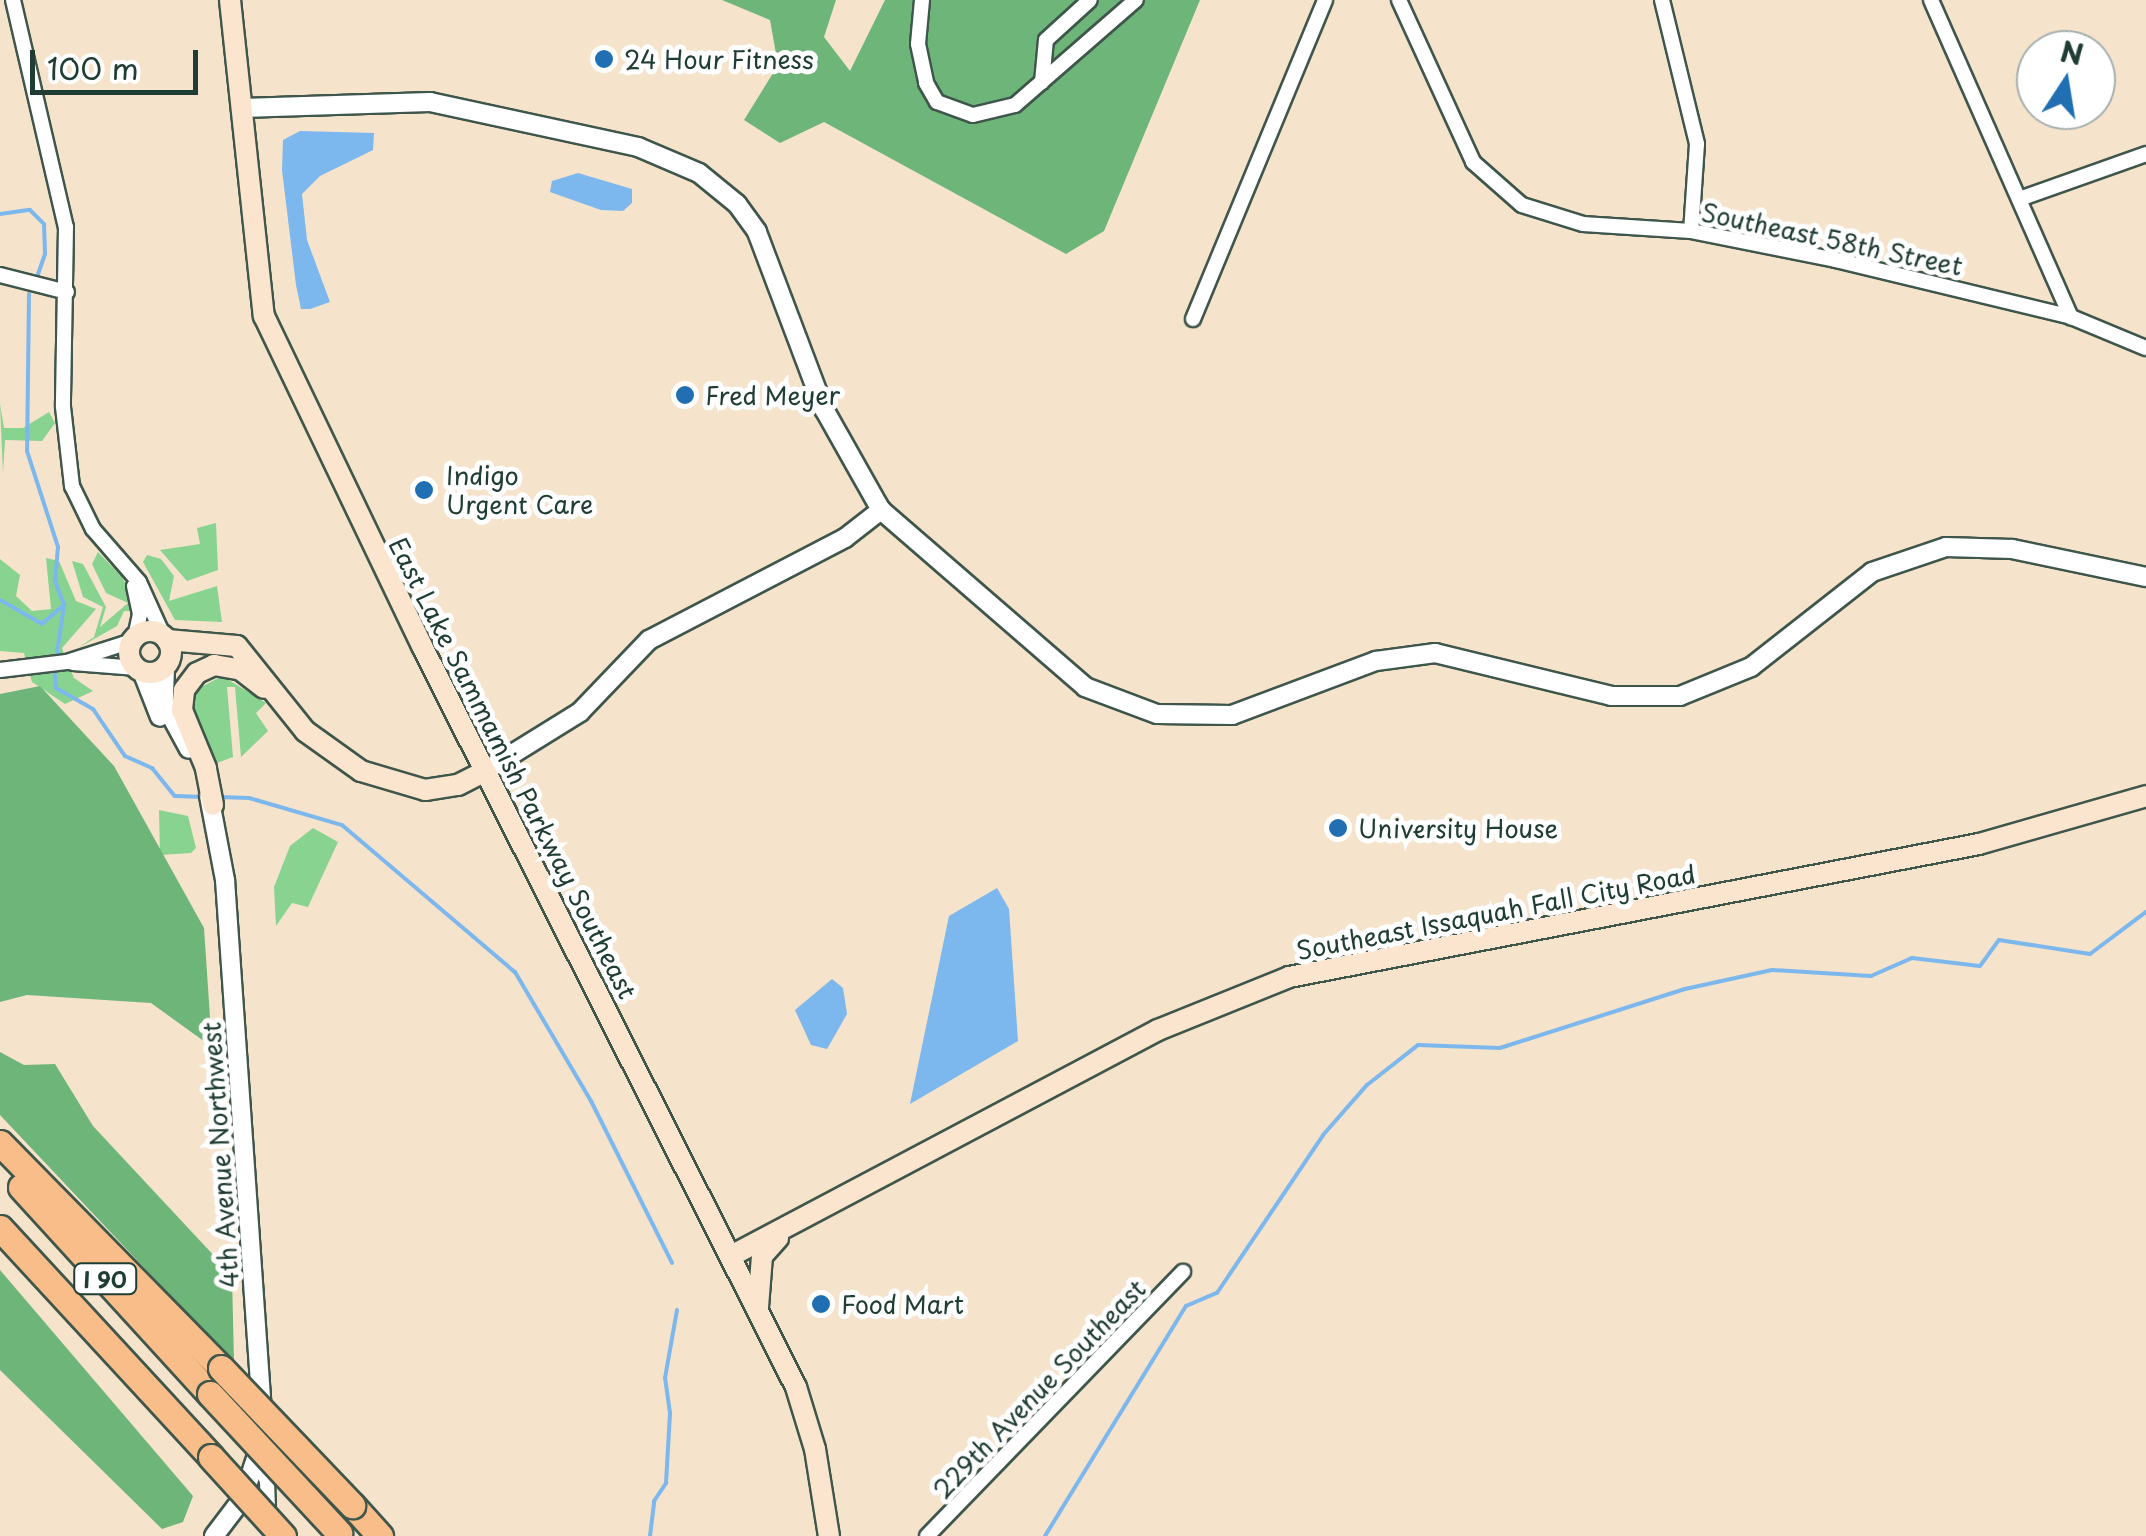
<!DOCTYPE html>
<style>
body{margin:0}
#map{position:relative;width:2146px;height:1536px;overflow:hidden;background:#f5e3cc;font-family:"Playpen Sans",sans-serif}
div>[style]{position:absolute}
.green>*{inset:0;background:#88d390}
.forest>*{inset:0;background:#6eb57a}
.water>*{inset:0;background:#7cb7ed}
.stream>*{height:4px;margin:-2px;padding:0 2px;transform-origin:2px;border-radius:2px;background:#7cb7ed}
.roads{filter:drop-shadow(2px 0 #3f564b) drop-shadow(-2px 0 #3f564b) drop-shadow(0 2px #3f564b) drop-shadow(0 -2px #3f564b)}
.minor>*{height:14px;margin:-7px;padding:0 7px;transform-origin:7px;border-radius:7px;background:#fff}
.tertiary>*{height:18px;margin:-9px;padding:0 9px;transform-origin:9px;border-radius:9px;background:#fff}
.secondary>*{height:20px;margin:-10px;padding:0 10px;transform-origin:10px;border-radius:10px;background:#fce5cf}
.secondary>.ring{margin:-10px;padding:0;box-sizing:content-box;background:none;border:20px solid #fce5cf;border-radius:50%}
.motorway>*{height:25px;margin:-12.5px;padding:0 12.5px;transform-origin:12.5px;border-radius:12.5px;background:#f8bd88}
.bridges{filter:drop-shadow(2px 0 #3f564b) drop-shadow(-2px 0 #3f564b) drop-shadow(0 2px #3f564b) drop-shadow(0 -2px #3f564b)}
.motorway-bridge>*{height:25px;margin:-12.5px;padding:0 12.5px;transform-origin:12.5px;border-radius:12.5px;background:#f8bd88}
.dots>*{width:28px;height:28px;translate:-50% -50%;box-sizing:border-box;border:5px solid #fff;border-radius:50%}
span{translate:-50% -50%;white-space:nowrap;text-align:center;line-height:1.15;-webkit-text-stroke:10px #fff;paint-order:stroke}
.shield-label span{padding:2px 8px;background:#fff;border:2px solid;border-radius:8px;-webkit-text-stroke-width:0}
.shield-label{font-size:22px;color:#1f3d34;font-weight:700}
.poi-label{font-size:25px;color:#1f3d34}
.left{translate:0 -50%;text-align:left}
.street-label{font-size:25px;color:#1f3d34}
.north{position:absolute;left:2016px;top:30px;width:100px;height:100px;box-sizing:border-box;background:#fff;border:2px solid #a5b1ae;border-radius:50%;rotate:12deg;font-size:28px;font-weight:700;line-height:40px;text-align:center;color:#1f3d34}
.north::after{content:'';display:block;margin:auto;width:35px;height:45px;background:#1f6fb2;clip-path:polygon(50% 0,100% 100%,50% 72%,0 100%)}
.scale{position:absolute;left:30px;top:50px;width:168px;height:45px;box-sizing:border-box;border:5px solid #1f3d34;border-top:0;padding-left:12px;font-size:30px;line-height:35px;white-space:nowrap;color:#1f3d34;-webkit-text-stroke:8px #fff;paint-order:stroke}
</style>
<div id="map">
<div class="green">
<i style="clip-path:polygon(0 404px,4px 428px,23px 428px,49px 412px,55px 423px,42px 441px,5px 440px,3px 473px)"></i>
<i style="clip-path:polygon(216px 523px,218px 570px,187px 581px,160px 550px,200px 544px,197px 528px)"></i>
<i style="clip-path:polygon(98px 552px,122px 577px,129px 591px,133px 611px,124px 611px,117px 626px,78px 648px,94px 637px,103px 607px,83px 597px,72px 561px,83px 564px,106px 607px,100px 627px,128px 603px,106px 593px,92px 564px)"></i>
<i style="clip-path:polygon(147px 555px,161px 559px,174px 576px,169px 601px,217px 586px,222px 622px,175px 620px,143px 562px)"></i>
<i style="clip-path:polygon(46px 558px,59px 561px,76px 601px,96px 609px,62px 648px,74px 678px,93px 691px,65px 704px,32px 682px,24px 653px,0 651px,0 559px,20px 575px,16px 596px,32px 611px,51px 609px)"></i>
<i style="clip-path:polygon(222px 676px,266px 703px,256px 713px,268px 731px,241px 757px,235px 687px,227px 687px,233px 757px,217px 763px,208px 759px,191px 720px,194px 691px)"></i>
<i style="clip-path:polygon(159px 810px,188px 816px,196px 848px,191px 853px,160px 855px)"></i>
<i style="clip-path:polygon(313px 828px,338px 842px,308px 907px,292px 903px,276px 926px,274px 887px,290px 846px)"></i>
</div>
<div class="forest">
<i style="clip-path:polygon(722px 0,836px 0,824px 37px,850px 71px,885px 0,1200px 0,1104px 231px,1066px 254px,824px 122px,780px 143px,744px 120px,778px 65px,770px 20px)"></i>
<i style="clip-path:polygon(40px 686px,114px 766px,204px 928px,212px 1047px,151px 1003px,27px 995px,0 1002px,0 694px)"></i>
<i style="clip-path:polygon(0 1052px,24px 1065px,55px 1064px,93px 1126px,232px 1275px,234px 1363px,0 1115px)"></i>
<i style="clip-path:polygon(0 1270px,193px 1496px,183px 1522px,162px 1529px,0 1370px)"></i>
</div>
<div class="water">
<i style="clip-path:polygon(300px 131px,374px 133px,373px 150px,320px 176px,302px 194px,307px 240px,330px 302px,310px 309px,301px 309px,296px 285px,282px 170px,283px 140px)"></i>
<i style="clip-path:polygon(578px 173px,632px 189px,632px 203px,623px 211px,601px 210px,550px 192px,552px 181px)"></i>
<i style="clip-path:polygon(997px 888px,1009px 909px,1018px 1041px,910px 1104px,949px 916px)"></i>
<i style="clip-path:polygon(832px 979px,843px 988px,847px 1014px,827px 1049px,811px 1045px,795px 1010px)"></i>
</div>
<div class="stream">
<i style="left:0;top:214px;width:30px;rotate:-8deg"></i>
<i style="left:30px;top:210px;width:20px;rotate:45deg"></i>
<i style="left:44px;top:224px;width:30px;rotate:88deg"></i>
<i style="left:45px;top:254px;width:28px;rotate:109deg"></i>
<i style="left:29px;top:294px;width:157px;rotate:90.7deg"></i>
<i style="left:27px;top:451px;width:101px;rotate:72.1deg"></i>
<i style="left:58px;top:547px;width:34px;rotate:95deg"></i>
<i style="left:55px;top:581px;width:26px;rotate:69deg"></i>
<i style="left:64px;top:605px;width:55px;rotate:98.4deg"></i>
<i style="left:0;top:600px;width:48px;rotate:29.7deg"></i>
<i style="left:42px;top:624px;width:28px;rotate:-41deg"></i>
<i style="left:54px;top:668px;width:20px;rotate:84deg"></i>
<i style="left:56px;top:688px;width:43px;rotate:29.6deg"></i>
<i style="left:93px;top:709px;width:57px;rotate:55.8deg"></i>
<i style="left:125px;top:756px;width:30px;rotate:24deg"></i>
<i style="left:152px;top:768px;width:36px;rotate:51deg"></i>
<i style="left:175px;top:796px;width:29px;rotate:2deg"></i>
<i style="left:219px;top:797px;width:30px;rotate:2deg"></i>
<i style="left:249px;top:798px;width:97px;rotate:16.2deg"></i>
<i style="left:342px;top:825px;width:227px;rotate:40.4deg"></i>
<i style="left:515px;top:972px;width:150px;rotate:59.5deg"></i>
<i style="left:591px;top:1101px;width:181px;rotate:63.4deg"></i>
<i style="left:650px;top:1536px;width:35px;rotate:-83deg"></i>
<i style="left:654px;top:1501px;width:22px;rotate:-56deg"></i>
<i style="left:666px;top:1483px;width:70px;rotate:-86.7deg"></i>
<i style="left:670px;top:1413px;width:35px;rotate:-98deg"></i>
<i style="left:665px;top:1378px;width:69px;rotate:-80deg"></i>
<i style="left:1045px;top:1536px;width:270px;rotate:-58.5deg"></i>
<i style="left:1186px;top:1306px;width:34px;rotate:-23deg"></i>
<i style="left:1217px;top:1293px;width:190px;rotate:-56.1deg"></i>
<i style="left:1323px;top:1135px;width:67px;rotate:-48.7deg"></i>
<i style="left:1367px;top:1085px;width:65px;rotate:-38.1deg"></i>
<i style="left:1418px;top:1045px;width:82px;rotate:2.1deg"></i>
<i style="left:1500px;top:1048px;width:194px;rotate:-17.7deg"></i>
<i style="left:1685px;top:989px;width:89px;rotate:-12.3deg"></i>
<i style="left:1772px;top:970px;width:99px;rotate:3.5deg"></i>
<i style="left:1871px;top:976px;width:45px;rotate:-23.7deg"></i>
<i style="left:1912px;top:958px;width:68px;rotate:6.7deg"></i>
<i style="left:1980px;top:966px;width:32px;rotate:-54deg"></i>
<i style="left:1999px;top:940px;width:92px;rotate:8.7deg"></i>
<i style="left:2090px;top:954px;width:70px;rotate:-36.9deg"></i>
</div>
<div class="roads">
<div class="minor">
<i style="left:13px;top:0;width:233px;rotate:76.9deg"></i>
<i style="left:66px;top:227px;width:180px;rotate:91deg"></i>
<i style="left:63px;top:407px;width:80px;rotate:83.5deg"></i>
<i style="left:72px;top:486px;width:48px;rotate:64deg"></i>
<i style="left:93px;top:529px;width:70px;rotate:49deg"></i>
<i style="left:139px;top:582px;width:58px;rotate:65.6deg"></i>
<i style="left:922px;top:0;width:44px;rotate:95.2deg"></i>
<i style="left:918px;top:44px;width:40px;rotate:78deg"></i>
<i style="left:926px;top:83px;width:22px;rotate:60deg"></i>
<i style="left:937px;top:102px;width:38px;rotate:20deg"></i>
<i style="left:973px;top:115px;width:43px;rotate:-13.4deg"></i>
<i style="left:1015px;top:105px;width:160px;rotate:-41deg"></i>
<i style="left:1399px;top:0;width:178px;rotate:65.4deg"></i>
<i style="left:1473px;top:162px;width:65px;rotate:41.3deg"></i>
<i style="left:1522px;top:205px;width:64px;rotate:17.3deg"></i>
<i style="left:1583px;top:224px;width:108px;rotate:3.7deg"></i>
<i style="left:1691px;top:231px;width:148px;rotate:11.3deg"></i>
<i style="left:1836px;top:260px;width:242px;rotate:13.6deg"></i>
<i style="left:2071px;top:317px;width:81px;rotate:22.5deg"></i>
<i style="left:1662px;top:0;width:148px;rotate:76.3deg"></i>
<i style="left:1697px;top:144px;width:87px;rotate:93.9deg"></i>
<i style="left:1931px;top:0;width:347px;rotate:66.2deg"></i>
<i style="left:1042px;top:82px;width:42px;rotate:-84.6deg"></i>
<i style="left:1046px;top:40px;width:59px;rotate:-42.3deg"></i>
<i style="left:2022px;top:198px;width:132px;rotate:-19.5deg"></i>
<i style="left:0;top:275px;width:69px;rotate:14.2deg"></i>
<i style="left:1193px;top:319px;width:345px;rotate:-67.5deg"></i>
<i style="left:134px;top:586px;width:29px;rotate:78deg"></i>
<i style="left:140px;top:614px;width:24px;rotate:102deg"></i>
<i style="left:73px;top:663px;width:64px;rotate:4.5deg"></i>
<i style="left:0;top:670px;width:67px;rotate:-6.8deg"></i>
<i style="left:67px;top:662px;width:68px;rotate:-17.9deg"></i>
<i style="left:257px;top:1462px;width:21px;rotate:62deg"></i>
<i style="left:267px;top:1481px;width:34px;rotate:88deg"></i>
<i style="left:927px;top:1536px;width:368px;rotate:-45.9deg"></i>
</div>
<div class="tertiary">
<i style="left:242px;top:108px;width:188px;rotate:-1.8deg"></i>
<i style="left:430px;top:102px;width:213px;rotate:12.2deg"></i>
<i style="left:638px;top:147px;width:66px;rotate:23.1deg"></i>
<i style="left:699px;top:173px;width:49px;rotate:39.2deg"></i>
<i style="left:737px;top:204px;width:34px;rotate:54deg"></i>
<i style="left:757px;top:232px;width:189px;rotate:69.3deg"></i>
<i style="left:824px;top:409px;width:116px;rotate:60.6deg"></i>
<i style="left:881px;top:510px;width:270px;rotate:40.9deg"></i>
<i style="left:1085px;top:687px;width:77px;rotate:20.6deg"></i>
<i style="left:1157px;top:714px;width:75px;rotate:0.8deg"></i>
<i style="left:1232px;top:715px;width:154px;rotate:-20.6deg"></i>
<i style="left:1376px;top:661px;width:60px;rotate:-7.7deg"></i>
<i style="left:1435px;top:653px;width:181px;rotate:13.7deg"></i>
<i style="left:1611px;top:696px;width:69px"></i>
<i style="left:1680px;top:696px;width:77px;rotate:-22.2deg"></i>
<i style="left:1751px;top:667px;width:154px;rotate:-38.1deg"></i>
<i style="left:1872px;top:572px;width:78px;rotate:-18.7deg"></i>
<i style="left:1946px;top:547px;width:66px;rotate:1.7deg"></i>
<i style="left:2012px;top:549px;width:137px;rotate:11.8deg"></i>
<i style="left:165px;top:667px;width:36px;rotate:92deg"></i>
<i style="left:164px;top:703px;width:52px;rotate:61.5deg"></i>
<i style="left:142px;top:671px;width:49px;rotate:68.6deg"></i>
<i style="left:485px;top:771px;width:112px;rotate:-31.8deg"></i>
<i style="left:580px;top:712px;width:100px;rotate:-46.2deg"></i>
<i style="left:649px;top:640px;width:221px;rotate:-27.5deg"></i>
<i style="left:845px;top:538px;width:46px;rotate:-37.9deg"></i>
<i style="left:209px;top:796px;width:86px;rotate:79.2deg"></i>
<i style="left:225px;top:880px;width:533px;rotate:86.02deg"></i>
<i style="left:214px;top:1536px;width:48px;rotate:-52.7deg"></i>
<i style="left:243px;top:1498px;width:58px;rotate:-71.9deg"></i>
</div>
<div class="secondary">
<i style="left:230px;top:0;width:318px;rotate:83.9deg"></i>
<i style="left:264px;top:316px;width:366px;rotate:64.4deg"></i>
<i style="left:422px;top:646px;width:830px;rotate:63.22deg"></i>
<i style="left:796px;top:1387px;width:65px;rotate:73deg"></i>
<i style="left:815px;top:1449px;width:88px;rotate:80.9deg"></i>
<i class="ring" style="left:129px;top:631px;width:22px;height:22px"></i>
<i style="left:167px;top:640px;width:70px;rotate:4.9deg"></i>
<i style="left:237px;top:646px;width:109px;rotate:51.3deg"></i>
<i style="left:305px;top:731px;width:69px;rotate:35.5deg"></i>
<i style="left:361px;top:771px;width:67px;rotate:16.5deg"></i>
<i style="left:425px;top:790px;width:33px;rotate:-9deg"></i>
<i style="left:458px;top:785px;width:30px;rotate:-27deg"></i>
<i style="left:213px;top:805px;width:38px;rotate:-101deg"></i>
<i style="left:206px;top:768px;width:63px;rotate:-112.5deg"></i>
<i style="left:182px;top:710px;width:20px;rotate:-84deg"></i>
<i style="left:184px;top:690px;width:21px;rotate:-53deg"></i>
<i style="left:197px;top:673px;width:19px;rotate:-25deg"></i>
<i style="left:214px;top:665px;width:27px;rotate:10deg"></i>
<i style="left:241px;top:670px;width:29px;rotate:38deg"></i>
<i style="left:731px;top:1256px;width:483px;rotate:-27.9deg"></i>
<i style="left:1158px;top:1030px;width:141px;rotate:-22deg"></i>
<i style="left:1289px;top:977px;width:703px;rotate:-10.91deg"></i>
<i style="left:1979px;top:844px;width:174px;rotate:-16deg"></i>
<i style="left:758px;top:1307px;width:51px;rotate:-85.5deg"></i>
<i style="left:762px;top:1256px;width:24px;rotate:-48deg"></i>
</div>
<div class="motorway">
<i style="left:0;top:1143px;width:315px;rotate:45.5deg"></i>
<i style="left:21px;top:1187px;width:280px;rotate:47.6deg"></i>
<i style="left:0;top:1228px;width:311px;rotate:47.3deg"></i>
<i style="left:352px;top:1505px;width:42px;rotate:47.9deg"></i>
</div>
</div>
<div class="bridges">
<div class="motorway-bridge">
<i style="left:221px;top:1368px;width:190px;rotate:46.3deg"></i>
<i style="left:210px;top:1394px;width:190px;rotate:47.1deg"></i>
<i style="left:211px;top:1457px;width:107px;rotate:47.7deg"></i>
</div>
</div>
<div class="dots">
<i style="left:604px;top:59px;background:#1f6fb2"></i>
<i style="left:685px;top:395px;background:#1f6fb2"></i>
<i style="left:424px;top:490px;background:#1f6fb2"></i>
<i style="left:1338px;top:828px;background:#1f6fb2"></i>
<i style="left:821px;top:1304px;background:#1f6fb2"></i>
</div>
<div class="shield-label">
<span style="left:105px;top:1279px">I 90</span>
</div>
<div class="poi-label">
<span class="left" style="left:624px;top:59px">24 Hour Fitness</span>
<span class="left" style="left:705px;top:395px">Fred Meyer</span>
<span class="left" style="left:446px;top:490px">Indigo<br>Urgent Care</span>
<span class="left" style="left:1358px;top:828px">University House</span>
<span class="left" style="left:841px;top:1304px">Food Mart</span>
</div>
<div class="street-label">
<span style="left:1832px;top:239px;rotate:12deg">Southeast 58th Street</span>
<span style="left:513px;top:768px;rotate:63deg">East Lake Sammamish Parkway Southeast</span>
<span style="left:1496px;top:912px;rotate:-11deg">Southeast Issaquah Fall City Road</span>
<span style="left:220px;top:1155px;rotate:-94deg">4th Avenue Northwest</span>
<span style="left:1039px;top:1389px;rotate:-46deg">229th Avenue Southeast</span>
</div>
<div class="north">N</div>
<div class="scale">100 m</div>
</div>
